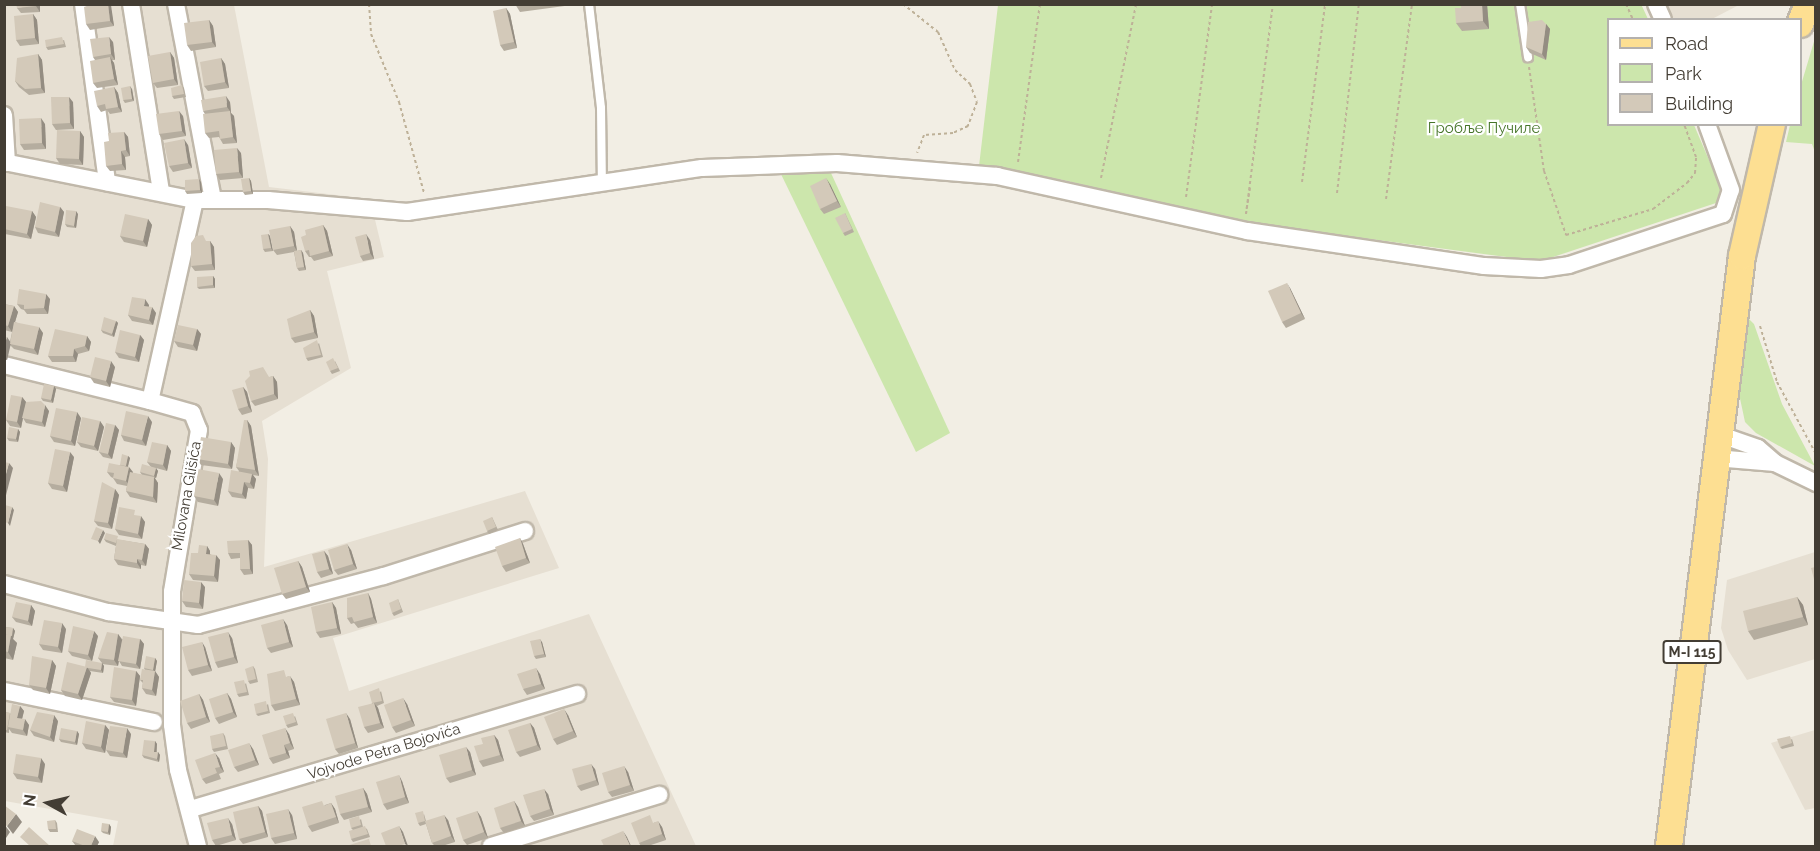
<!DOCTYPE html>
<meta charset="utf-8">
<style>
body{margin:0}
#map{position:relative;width:1820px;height:851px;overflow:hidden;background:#f2eee4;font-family:Raleway,sans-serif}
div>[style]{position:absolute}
.residential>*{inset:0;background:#e6dfd2}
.green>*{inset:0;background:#cce6ac}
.path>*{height:2px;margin-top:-1px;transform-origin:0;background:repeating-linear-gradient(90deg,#beb198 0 3px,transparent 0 6px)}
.roads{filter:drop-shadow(2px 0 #c0b8aa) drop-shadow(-2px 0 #c0b8aa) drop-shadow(0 2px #c0b8aa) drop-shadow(0 -2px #c0b8aa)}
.lane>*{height:8px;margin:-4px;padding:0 4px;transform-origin:4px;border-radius:4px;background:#fff}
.street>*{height:16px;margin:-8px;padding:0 8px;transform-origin:8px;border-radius:8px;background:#fff}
.primary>*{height:26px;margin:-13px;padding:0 13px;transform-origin:13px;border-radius:13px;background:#fddf92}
.wall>*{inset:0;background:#b5ad9f}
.shaded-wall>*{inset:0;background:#948d82}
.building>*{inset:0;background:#d3c9b9}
span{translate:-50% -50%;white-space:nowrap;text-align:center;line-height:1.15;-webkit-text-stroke:4.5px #fff;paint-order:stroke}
.shield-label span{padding:2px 4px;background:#fff;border:2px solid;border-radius:4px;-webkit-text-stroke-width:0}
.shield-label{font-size:14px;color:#433d34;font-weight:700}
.park-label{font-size:15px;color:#457428}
.street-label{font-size:15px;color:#433d34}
.frame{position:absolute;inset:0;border:6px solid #433d34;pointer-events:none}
.legend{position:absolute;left:1607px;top:18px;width:195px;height:108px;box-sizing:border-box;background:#fff;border:2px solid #b4b1ae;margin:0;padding:8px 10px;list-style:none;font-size:18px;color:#433d34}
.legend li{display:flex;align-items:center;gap:12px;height:30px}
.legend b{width:30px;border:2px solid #b4b1ae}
.north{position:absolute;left:18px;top:773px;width:60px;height:60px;-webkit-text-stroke:4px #fff;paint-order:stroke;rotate:278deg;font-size:16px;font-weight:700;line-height:24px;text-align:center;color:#433d34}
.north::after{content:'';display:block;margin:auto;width:21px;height:27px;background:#433d34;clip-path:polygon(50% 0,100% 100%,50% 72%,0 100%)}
</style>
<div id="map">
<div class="residential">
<i style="clip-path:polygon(4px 5px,234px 5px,269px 187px,370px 199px,384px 257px,327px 271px,351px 368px,262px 421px,268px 459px,264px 567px,525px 491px,559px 568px,333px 638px,349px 691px,589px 614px,696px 846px,113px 846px,118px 821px,5px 801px)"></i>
<i style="clip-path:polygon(1666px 5px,1739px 5px,1710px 20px,1673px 19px)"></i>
<i style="clip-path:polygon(1815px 552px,1815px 659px,1747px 680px,1728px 650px,1721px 628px,1727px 580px)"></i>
<i style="clip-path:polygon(1815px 730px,1815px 808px,1805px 810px,1771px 743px)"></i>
</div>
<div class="green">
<i style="clip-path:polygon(1641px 4px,1648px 19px,1608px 20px,1608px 124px,1694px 125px,1724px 195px,1719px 202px,1547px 259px,1529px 260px,1241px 222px,1063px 180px,979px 166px,998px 5px)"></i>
<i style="clip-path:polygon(1815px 38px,1815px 152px,1812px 144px,1786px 142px,1790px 125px,1800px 124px,1801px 85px)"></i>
<i style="clip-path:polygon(779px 170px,831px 173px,950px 433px,916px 452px)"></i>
<i style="clip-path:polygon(1747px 317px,1754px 324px,1782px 404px,1815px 466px,1756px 433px,1745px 422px,1738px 389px)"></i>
</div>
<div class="path">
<i style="left:369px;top:4px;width:30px;rotate:86deg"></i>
<i style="left:371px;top:34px;width:74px;rotate:67.6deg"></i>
<i style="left:399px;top:102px;width:94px;rotate:74.6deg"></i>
<i style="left:903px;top:4px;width:45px;rotate:38.7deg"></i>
<i style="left:938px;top:32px;width:42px;rotate:65.9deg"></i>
<i style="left:955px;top:70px;width:21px;rotate:43deg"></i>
<i style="left:970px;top:84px;width:19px;rotate:69deg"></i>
<i style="left:977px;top:102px;width:26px;rotate:111deg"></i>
<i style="left:968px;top:126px;width:17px;rotate:155deg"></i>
<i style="left:953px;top:133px;width:29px;rotate:176deg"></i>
<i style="left:924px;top:135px;width:19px;rotate:111deg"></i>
<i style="left:1626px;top:4px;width:17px;rotate:66deg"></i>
<i style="left:1529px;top:67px;width:105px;rotate:81.8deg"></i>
<i style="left:1544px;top:171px;width:68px;rotate:71deg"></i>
<i style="left:1566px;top:235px;width:91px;rotate:-16.6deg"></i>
<i style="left:1653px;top:209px;width:43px;rotate:-37.4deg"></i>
<i style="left:1687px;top:183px;width:13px;rotate:-51deg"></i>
<i style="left:1695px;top:173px;width:16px;rotate:-86deg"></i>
<i style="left:1696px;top:157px;width:35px;rotate:-110deg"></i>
<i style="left:1018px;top:162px;width:160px;rotate:-82.1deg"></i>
<i style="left:1101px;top:178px;width:177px;rotate:-78.6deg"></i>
<i style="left:1302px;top:182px;width:179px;rotate:-82.6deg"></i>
<i style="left:1250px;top:188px;width:26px;rotate:99deg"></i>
<i style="left:1246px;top:214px;width:212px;rotate:-82.7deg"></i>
<i style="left:1337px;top:193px;width:190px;rotate:-83.4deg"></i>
<i style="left:1186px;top:197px;width:195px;rotate:-82.3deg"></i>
<i style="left:1386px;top:199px;width:197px;rotate:-82.4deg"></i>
<i style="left:1760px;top:326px;width:59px;rotate:73.1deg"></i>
<i style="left:1777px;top:382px;width:82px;rotate:61.6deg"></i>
</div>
<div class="roads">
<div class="lane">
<i style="left:589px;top:4px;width:105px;rotate:83.4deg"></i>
<i style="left:601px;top:108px;width:77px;rotate:89.3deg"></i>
<i style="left:1520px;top:4px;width:54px;rotate:81.4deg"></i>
</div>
<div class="street">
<i style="left:83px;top:4px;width:180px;rotate:82.3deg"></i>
<i style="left:131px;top:4px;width:190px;rotate:80.9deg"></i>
<i style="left:176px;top:4px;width:198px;rotate:79.3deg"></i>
<i style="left:1656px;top:4px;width:17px;rotate:66deg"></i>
<i style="left:4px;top:115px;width:48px;rotate:86.4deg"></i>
<i style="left:4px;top:162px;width:195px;rotate:11.3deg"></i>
<i style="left:195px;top:200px;width:73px"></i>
<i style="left:268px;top:200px;width:140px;rotate:4.9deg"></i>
<i style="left:407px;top:212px;width:298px;rotate:-8.5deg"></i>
<i style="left:702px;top:168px;width:135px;rotate:-2.1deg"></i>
<i style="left:837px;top:163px;width:161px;rotate:4.6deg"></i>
<i style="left:997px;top:176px;width:256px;rotate:12.4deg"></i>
<i style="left:1247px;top:231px;width:240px;rotate:8.4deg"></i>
<i style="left:1484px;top:266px;width:57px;rotate:3deg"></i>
<i style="left:1541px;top:269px;width:28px;rotate:-8deg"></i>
<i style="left:1569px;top:265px;width:162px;rotate:-18.3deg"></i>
<i style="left:1723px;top:214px;width:25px;rotate:-72deg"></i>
<i style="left:1731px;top:190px;width:70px;rotate:-110deg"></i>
<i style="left:195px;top:200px;width:206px;rotate:102.6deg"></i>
<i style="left:150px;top:401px;width:44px;rotate:15.9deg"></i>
<i style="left:192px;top:413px;width:18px;rotate:68deg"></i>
<i style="left:199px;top:430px;width:164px;rotate:99.5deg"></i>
<i style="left:172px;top:592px;width:133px;rotate:90deg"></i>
<i style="left:172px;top:725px;width:45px;rotate:82.4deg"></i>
<i style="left:178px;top:770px;width:79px;rotate:75.3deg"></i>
<i style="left:4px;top:365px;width:150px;rotate:13.9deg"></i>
<i style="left:1718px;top:434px;width:42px;rotate:19.3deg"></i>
<i style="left:1758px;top:448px;width:23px;rotate:41deg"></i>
<i style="left:1775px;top:463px;width:46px;rotate:26deg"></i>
<i style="left:1715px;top:458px;width:60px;rotate:4.8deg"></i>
<i style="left:4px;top:584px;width:108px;rotate:15.1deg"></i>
<i style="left:108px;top:612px;width:91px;rotate:8.2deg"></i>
<i style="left:198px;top:625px;width:192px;rotate:-14.8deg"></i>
<i style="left:384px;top:576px;width:148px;rotate:-17.7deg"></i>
<i style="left:4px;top:691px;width:153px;rotate:11.7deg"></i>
<i style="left:191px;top:809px;width:403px;rotate:-16.6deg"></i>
<i style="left:491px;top:846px;width:176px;rotate:-16.9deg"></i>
</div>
<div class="primary">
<i style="left:1800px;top:24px;width:22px;rotate:-68deg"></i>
<i style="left:1669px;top:846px;width:594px;rotate:-82.95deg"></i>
<i style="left:1742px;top:256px;width:135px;rotate:-77.2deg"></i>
</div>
</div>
<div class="wall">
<i style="clip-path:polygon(40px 4px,40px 12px,21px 13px,17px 8px)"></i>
<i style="clip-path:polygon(92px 4px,110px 4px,114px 26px,90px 30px,86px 24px)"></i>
<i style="clip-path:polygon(515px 4px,572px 5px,520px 12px)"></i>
<i style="clip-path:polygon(1461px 4px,1487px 4px,1489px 29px,1462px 31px,1456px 23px,1461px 8px)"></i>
<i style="clip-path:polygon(506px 8px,510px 14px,517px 48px,504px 51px,500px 45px)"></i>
<i style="clip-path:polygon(33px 14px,37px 20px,39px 44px,20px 46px,16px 40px)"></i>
<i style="clip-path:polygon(209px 20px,213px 26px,216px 47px,191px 51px,187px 45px)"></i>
<i style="clip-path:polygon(1546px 24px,1550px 29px,1546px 60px,1530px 53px,1526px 47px)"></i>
<i style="clip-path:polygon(64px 40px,66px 47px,48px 50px,46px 47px)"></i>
<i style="clip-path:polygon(113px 42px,115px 60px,112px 60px,114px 63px,118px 85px,97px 88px,93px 83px,95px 60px,93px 57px)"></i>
<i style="clip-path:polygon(170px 52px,174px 58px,178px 85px,157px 88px,153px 83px)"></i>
<i style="clip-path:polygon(38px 54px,42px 60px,45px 93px,29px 95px,19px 87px,15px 81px)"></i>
<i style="clip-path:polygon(221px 58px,225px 64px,229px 88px,208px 91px,204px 86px)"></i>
<i style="clip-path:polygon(182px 85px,184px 88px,186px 97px,174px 99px,172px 96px)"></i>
<i style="clip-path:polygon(114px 87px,118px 93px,122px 112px,110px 114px,107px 110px,101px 112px,97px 106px)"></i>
<i style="clip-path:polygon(132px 89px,134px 101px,125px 103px,123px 100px)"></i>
<i style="clip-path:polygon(73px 102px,74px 129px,56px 130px,52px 124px)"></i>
<i style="clip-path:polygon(230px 102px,231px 113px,234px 116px,237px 143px,223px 144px,219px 137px,209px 138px,205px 133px,205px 114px,203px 111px)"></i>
<i style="clip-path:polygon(183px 116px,186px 136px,163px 140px,159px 134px)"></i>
<i style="clip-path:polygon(45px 124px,46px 149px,24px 150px,20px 144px)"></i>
<i style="clip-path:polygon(80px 131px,84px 137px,83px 165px,60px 164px,56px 158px)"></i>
<i style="clip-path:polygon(124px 132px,128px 137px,130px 156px,125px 157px,126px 170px,110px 171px,106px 166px,109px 141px)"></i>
<i style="clip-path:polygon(188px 145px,192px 168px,173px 172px,169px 166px)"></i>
<i style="clip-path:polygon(241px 153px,243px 178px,220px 180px,216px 174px)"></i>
<i style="clip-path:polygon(249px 178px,251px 181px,253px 194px,245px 195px,243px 192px)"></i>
<i style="clip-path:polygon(201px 182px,202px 193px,187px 194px,185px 191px)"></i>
<i style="clip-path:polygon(830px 184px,841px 207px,824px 214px,820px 209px)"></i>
<i style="clip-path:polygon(60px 207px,64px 212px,59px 237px,38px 233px,35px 227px)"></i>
<i style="clip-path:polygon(32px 211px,36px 217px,31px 239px,5px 234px,4px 233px,4px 213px)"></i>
<i style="clip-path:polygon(845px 213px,854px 232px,845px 236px,843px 233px)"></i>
<i style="clip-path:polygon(78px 214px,76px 228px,67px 227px,65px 224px)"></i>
<i style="clip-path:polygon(148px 219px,152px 225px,147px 247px,124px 242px,120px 236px)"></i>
<i style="clip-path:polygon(323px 225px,327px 231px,333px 256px,314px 261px,311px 257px,309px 257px,305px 251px,306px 235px)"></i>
<i style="clip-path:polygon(290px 226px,294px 232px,297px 251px,301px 250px,303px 253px,306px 270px,299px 271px,297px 268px,294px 252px,277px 255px,273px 250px)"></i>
<i style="clip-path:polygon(268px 234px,270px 236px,273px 251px,265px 252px,263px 249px)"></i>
<i style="clip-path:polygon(370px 240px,374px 259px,363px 261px,360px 256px)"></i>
<i style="clip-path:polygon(208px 241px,210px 241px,214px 247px,215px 270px,195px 271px,191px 266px)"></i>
<i style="clip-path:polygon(213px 276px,215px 279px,215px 288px,199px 289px,197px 287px)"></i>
<i style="clip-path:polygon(1290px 288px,1305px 319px,1286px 328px,1282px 322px)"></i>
<i style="clip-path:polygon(50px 299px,48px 314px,27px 314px,24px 310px,21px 309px,17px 304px)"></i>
<i style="clip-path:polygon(4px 304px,14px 306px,18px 312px,15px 322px,43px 333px,38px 355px,14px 349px,10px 345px,7px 360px,4px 360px,4px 337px,10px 342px,12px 332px,4px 330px)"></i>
<i style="clip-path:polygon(149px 305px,149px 307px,156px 313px,153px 325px,132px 321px,128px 315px)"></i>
<i style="clip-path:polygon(310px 310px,314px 316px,318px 338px,295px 343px,291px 338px)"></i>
<i style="clip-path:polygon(116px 321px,118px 323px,114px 337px,103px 333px,101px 330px)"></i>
<i style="clip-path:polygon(197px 329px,201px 334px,197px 351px,178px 347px,174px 341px)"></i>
<i style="clip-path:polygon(140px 335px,144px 340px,139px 362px,119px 358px,115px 352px)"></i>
<i style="clip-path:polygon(87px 336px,91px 342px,89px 351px,78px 354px,76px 362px,52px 362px,48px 356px)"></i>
<i style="clip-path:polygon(319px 343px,323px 357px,308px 361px,306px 358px)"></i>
<i style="clip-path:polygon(335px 361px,340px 371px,332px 374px,330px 371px)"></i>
<i style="clip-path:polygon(115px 367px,110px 387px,94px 383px,90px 377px)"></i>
<i style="clip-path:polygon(273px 376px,277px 382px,278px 399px,255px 406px,251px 401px,270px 377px)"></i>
<i style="clip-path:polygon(54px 386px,56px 389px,53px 403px,43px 401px,41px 398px)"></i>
<i style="clip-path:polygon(243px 387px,247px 392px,252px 412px,242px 415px,238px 409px)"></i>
<i style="clip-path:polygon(22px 397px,26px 402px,49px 411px,45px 427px,26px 423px,23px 418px,21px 428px,10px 426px,6px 420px)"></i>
<i style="clip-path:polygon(81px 418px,75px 446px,54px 442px,50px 436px)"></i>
<i style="clip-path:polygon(247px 420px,251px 426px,259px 476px,253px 475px,256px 479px,254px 489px,248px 488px,246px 499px,232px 497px,228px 491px,239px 471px,236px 467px)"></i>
<i style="clip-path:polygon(100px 421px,104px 427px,98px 451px,81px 447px,77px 442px)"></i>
<i style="clip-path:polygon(152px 422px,146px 446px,124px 441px,121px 435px)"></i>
<i style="clip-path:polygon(115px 425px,119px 430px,112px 459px,103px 457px,99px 452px)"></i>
<i style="clip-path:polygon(18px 429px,20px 432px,18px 442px,9px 441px,7px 438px)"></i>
<i style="clip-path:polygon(231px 442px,235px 448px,232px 469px,201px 465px,197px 459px)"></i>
<i style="clip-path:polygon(167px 445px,171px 451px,167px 471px,156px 468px,158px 471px,156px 478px,155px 478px,158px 483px,157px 503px,130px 497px,126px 491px,127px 486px,117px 484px,113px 478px,111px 477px,107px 472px,120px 465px,128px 456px,130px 458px,128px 466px,132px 473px,142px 475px,140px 472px,151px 467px,147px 462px)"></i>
<i style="clip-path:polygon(74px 457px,67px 492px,52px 489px,48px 483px)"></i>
<i style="clip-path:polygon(223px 479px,218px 506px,198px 502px,194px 496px)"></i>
<i style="clip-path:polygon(115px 489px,119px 495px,112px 529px,98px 526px,94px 521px)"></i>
<i style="clip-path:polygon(139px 516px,145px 522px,142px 539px,119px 535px,115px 529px)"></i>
<i style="clip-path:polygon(492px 517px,498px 530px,489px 534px,487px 531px)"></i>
<i style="clip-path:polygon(520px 538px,523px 544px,530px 563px,506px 572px,502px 566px)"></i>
<i style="clip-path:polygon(104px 539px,120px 540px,145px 544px,149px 549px,146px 566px,141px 565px,141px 569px,118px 565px,114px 559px,116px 546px,106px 542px)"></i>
<i style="clip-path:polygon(248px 540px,252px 545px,253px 574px,244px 575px,240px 569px,240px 558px,231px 559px,228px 553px)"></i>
<i style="clip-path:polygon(207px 546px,210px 551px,210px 554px,220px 560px,218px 582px,193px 580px,189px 574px,198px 553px)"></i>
<i style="clip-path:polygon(351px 550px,357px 569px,338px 575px,334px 570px)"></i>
<i style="clip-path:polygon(324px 551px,328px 556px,333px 574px,321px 578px,317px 572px)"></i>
<i style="clip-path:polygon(298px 561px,302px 567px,310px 592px,286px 599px,282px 594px)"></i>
<i style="clip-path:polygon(205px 587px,203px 609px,186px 607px,182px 601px)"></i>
<i style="clip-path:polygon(368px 593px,371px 599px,377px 623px,358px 628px,354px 623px,351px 624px,347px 618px)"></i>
<i style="clip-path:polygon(1797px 597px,1803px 605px,1808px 625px,1754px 640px,1748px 631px)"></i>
<i style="clip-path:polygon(398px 599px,403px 612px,394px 616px,392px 613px)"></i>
<i style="clip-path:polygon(332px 602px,336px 608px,341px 634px,320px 638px,316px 632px)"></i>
<i style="clip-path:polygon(31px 605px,35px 611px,32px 626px,16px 622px,12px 617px)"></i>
<i style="clip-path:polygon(287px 625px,293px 647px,271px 653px,267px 648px)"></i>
<i style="clip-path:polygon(4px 627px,13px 628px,15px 631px,13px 639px,17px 643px,13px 660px,4px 658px)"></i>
<i style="clip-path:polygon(66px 629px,62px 653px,43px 650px,39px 644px)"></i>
<i style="clip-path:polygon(118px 634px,122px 639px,140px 639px,144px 644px,140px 669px,122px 666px,119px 661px,118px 666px,102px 664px,104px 666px,103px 673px,90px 671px,91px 673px,82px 700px,65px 696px,61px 690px,85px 667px,102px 663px,98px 658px)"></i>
<i style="clip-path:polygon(98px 636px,92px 661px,72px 656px,68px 651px)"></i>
<i style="clip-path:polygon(232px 638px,238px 663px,218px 668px,215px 662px)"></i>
<i style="clip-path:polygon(542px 642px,546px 657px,536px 659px,534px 656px)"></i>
<i style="clip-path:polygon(205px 647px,212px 671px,192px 676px,188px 670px)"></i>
<i style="clip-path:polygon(155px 658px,157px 661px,155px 671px,159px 677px,156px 696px,146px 694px,142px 688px,143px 683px,140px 680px,145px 670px,144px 668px)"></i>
<i style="clip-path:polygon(52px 660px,56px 666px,50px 694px,33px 690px,29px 685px)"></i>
<i style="clip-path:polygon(253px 666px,255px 669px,258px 682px,250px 684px,248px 681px)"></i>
<i style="clip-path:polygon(136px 671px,140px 676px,136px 706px,114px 702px,110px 697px)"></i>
<i style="clip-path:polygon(540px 674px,545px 689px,527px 695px,523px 689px)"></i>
<i style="clip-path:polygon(288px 676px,294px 682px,300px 705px,275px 711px,271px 705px)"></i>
<i style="clip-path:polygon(246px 683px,249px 695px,239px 697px,237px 694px)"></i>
<i style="clip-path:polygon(381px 691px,384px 703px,377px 706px,378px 708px,384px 728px,368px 733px,364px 727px,372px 703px)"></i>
<i style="clip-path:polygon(227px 693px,231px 699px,237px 717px,219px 724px,215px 718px)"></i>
<i style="clip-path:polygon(199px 694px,203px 700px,210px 722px,191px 729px,187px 723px)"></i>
<i style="clip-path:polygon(268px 704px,270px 713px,258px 716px,256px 714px)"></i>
<i style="clip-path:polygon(407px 704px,415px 726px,396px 733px,392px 727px)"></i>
<i style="clip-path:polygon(20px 706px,24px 711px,22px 719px,29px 725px,27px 736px,12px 733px,9px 729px,9px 733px,4px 732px,4px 712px,10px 713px,11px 714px)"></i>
<i style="clip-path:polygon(568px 715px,577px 737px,557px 745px,553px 739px)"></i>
<i style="clip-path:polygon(295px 716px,298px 725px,288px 728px,286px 725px)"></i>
<i style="clip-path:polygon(350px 719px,358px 748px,339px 754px,335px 749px)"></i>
<i style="clip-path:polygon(58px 721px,54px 742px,34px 736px,30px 730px)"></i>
<i style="clip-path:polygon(530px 723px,534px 728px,541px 750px,520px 757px,516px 752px)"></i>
<i style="clip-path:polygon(105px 725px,109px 730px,105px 753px,86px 749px,82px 743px)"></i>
<i style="clip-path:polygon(77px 731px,79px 734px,77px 745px,61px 742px,59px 739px)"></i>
<i style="clip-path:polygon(223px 733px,225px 736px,228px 749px,214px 752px,212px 749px)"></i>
<i style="clip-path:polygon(131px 734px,127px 758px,110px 756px,106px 750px)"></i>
<i style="clip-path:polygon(289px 734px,294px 749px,288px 751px,290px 758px,273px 764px,269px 758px)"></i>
<i style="clip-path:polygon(494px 735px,498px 740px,504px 761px,483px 767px,479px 761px,483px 744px)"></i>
<i style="clip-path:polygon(1792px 739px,1794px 746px,1782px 749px,1780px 747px)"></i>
<i style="clip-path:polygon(155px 741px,157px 744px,157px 752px,158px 752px,160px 755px,159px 762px,144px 758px,142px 755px)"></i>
<i style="clip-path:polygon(253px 749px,259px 765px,238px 772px,234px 767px)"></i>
<i style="clip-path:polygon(470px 752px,476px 775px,450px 783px,446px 778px)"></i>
<i style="clip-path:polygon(219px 758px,224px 772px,219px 774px,221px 779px,206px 784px,202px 779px)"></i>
<i style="clip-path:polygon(45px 764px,42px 783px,17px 779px,13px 773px)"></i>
<i style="clip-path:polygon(595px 769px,599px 785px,581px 791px,577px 786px)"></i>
<i style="clip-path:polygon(628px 772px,634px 791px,612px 797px,608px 792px)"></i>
<i style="clip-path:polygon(402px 781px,409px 803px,387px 810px,383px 804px)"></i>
<i style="clip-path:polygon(363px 788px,367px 794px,372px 812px,344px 820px,340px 814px)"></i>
<i style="clip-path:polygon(548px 794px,554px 815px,534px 821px,530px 816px)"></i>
<i style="clip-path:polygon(514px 801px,518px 807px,525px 826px,504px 833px,500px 828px)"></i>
<i style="clip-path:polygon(331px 803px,335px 809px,339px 823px,312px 832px,308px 826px,325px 805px)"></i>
<i style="clip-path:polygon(258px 806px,262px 811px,268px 837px,243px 844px,239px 839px)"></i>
<i style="clip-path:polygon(477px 811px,481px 817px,488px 838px,467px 845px,463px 840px)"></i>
<i style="clip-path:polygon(424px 814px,426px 821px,448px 820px,455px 842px,442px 846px,435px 846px,432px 843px,426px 824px,420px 826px,418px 823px)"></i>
<i style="clip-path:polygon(292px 815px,297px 839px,275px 844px,271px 838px)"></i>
<i style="clip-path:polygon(361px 819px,363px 827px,367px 829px,370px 837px,353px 842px,351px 839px,353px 830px,351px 828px)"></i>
<i style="clip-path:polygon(55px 820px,57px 823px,58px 832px,50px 832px,48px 829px)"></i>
<i style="clip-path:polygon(655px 822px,662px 827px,666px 840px,648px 846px,641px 846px,639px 843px)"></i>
<i style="clip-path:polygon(109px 824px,111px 827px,110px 835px,103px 833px,101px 831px)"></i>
<i style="clip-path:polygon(232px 824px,236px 840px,216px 846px,212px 840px)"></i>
<i style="clip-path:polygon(72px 841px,99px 842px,97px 846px,76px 846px)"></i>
</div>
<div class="shaded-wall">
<i style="clip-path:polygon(36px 4px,40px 4px,40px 12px,36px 6px)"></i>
<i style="clip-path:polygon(108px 4px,111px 5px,114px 26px,110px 21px)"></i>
<i style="clip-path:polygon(1482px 4px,1487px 4px,1489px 29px,1483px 21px)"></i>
<i style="clip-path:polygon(506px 8px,510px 14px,517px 48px,514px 42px)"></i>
<i style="clip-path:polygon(33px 14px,37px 20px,39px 44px,35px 38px)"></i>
<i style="clip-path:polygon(209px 20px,213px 26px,216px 47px,212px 42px)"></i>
<i style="clip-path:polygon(1546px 24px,1550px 29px,1546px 60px,1542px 54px)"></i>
<i style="clip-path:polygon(109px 37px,113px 42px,115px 60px,111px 54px)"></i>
<i style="clip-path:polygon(170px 52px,174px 58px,178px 85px,174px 79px)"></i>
<i style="clip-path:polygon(38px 54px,42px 60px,45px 93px,41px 88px)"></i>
<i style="clip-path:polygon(110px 57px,114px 63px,118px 85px,114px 79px)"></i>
<i style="clip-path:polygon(221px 58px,225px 64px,229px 88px,225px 82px)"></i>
<i style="clip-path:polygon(130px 86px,132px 89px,134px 101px,132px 99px)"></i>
<i style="clip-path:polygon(114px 87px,118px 93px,122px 112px,118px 107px)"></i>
<i style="clip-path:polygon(226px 96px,230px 102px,231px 113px,234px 116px,237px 143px,233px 137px,230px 111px,227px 107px)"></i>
<i style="clip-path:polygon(69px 97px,73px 102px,74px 129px,70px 123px)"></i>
<i style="clip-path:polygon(179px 111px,183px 116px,186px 136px,182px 131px)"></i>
<i style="clip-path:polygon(41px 118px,45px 124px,46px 149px,42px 143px)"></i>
<i style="clip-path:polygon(80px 131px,84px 137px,83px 165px,79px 159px)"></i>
<i style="clip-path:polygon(124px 132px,128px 137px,130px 156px,126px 150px)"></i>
<i style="clip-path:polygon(184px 139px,188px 145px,192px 168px,188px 163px)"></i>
<i style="clip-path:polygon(237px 148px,241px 153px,243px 178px,239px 172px)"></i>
<i style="clip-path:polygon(121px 151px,125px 157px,126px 170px,122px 164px)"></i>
<i style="clip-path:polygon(249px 178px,251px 181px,253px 194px,251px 191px)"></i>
<i style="clip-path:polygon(826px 178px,830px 184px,841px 207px,837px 201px)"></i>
<i style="clip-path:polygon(199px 179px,201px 182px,202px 193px,200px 190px)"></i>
<i style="clip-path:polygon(60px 207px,64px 212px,59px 237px,55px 232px)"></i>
<i style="clip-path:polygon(32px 211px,36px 217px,31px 239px,27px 234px)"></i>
<i style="clip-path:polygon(76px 211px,78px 214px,76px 228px,74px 226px)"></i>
<i style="clip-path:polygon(148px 219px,152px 225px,147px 247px,143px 241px)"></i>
<i style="clip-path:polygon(323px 225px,327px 231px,333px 256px,329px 251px)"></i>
<i style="clip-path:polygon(290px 226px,294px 232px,297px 251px,294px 246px)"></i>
<i style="clip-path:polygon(268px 234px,270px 236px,273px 251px,271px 248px)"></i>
<i style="clip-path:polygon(366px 234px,370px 240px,374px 259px,370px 253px)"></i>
<i style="clip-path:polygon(210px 241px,214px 247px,215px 270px,212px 264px)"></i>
<i style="clip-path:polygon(301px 250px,303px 253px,306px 270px,304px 267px)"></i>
<i style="clip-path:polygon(213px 276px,215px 279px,215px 288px,213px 285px)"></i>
<i style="clip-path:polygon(1287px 283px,1290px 288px,1305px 319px,1301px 313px)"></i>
<i style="clip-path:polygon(46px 294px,50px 299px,48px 314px,44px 308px)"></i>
<i style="clip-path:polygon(145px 299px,149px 305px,148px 311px,144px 306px)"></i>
<i style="clip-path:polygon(14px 306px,18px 312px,12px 332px,8px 326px)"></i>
<i style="clip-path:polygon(152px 307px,156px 313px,153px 325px,149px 320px)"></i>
<i style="clip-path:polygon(310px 310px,314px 316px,318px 338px,314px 332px)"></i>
<i style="clip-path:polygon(116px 321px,118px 323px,114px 337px,112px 334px)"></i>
<i style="clip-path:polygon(39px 327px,43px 333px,38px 355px,34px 349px)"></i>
<i style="clip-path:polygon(197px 329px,201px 334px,197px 351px,193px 345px)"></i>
<i style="clip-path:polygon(140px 335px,144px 340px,139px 362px,135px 357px)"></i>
<i style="clip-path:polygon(87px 336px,91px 342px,89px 351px,85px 346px)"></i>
<i style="clip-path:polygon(7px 337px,11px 343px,7px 360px,4px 357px,4px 347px)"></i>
<i style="clip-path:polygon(74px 349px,78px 354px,76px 362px,73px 356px)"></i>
<i style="clip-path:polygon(111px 361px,115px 367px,110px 387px,106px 381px)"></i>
<i style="clip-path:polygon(273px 376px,277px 382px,278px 399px,274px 394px)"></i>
<i style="clip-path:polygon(54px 386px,56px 389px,53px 403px,51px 400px)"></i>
<i style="clip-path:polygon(243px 387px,247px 392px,252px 412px,248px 406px)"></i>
<i style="clip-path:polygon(22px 397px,26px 402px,21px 428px,17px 422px)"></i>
<i style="clip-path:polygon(45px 405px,49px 411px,45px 427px,42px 422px)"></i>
<i style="clip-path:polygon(77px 412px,81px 418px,75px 446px,71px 441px)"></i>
<i style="clip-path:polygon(148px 416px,152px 422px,146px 446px,142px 440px)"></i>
<i style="clip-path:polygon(247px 420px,251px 426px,259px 476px,255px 470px)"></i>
<i style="clip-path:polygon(100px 421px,104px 427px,98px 451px,94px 446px)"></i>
<i style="clip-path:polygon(115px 425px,119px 430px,112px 459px,108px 454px)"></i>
<i style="clip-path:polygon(18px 429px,20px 432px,18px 442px,16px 439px)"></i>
<i style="clip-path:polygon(231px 442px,235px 448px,232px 469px,228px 464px)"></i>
<i style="clip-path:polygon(167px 445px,171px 451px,167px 471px,163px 465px)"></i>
<i style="clip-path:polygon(70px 452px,74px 457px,67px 492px,63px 486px)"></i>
<i style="clip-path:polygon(128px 456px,130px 458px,127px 470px,125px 467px)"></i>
<i style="clip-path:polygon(9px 463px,13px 468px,4px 503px,4px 481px)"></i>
<i style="clip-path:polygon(129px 467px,133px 472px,130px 486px,126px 481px)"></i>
<i style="clip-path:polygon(156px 468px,158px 471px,156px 478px,154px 476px)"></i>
<i style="clip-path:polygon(219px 473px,223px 479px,218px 506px,214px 500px)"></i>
<i style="clip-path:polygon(252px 474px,256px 479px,254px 489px,250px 483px)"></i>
<i style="clip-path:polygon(154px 477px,158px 483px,157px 503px,153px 497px)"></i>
<i style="clip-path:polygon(244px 482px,248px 488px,246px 499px,242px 494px)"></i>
<i style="clip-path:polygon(115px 489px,119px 495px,112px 529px,108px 523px)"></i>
<i style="clip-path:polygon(12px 507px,14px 510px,10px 526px,8px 523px)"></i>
<i style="clip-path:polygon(141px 516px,145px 522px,142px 539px,138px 534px)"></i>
<i style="clip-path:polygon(103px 530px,105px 533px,100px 544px,98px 541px)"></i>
<i style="clip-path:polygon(520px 538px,523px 544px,530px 563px,526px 558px)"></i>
<i style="clip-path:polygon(248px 540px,252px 545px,253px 574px,250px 569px)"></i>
<i style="clip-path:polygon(145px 544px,149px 549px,146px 566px,142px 560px)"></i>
<i style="clip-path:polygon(347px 544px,351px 550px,357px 569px,353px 564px)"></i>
<i style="clip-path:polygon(207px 546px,210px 551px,210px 560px,206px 554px)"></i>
<i style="clip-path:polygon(324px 551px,328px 556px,333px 574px,329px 569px)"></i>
<i style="clip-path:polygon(216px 555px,220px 560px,218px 582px,214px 576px)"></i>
<i style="clip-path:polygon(137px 559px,141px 565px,141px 569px,137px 563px)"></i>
<i style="clip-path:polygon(298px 561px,302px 567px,310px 592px,306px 587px)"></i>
<i style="clip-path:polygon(201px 582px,205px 587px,203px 609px,199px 603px)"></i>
<i style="clip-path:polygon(368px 593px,371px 599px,377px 623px,373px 617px)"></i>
<i style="clip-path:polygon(1797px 597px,1803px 605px,1808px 625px,1803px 617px)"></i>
<i style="clip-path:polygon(332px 602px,336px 608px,341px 634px,337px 628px)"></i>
<i style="clip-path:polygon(31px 605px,35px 611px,32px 626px,28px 621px)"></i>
<i style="clip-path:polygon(283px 619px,287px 625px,293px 647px,289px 642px)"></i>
<i style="clip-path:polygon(62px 623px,66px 629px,62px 653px,58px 647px)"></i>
<i style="clip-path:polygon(13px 628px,15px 631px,13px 639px,17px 643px,13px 660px,8px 652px,11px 635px)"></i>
<i style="clip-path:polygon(94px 631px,98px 636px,92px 661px,88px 655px)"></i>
<i style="clip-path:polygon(228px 632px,232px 638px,238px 663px,234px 657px)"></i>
<i style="clip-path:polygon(118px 634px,122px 640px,118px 666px,114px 660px)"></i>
<i style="clip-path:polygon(140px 639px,144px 644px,140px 669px,136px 664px)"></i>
<i style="clip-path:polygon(540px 639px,542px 642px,546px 657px,544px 654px)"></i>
<i style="clip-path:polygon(202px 642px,205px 647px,212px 671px,208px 665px)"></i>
<i style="clip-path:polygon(155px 658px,157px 661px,155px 672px,153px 670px)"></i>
<i style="clip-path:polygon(52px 660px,56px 666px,50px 694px,46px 688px)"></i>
<i style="clip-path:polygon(102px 663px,104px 666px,103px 673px,101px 670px)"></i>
<i style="clip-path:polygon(87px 667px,91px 673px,82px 700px,78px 694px)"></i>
<i style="clip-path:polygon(536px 668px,540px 674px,545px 689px,541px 684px)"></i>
<i style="clip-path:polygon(136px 671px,140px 676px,136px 706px,132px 700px)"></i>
<i style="clip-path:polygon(155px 671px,159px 677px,156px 696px,152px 690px)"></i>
<i style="clip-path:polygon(290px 676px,294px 682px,300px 705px,296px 699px)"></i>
<i style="clip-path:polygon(227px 693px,231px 699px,237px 717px,233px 712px)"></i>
<i style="clip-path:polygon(199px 694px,203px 700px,210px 722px,206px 717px)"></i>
<i style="clip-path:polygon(403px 698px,407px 704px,415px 726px,411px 720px)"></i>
<i style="clip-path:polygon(374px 703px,378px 708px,384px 728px,380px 723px)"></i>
<i style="clip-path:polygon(20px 706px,24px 711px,21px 723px,17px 718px)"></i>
<i style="clip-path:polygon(564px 709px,568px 715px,577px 737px,573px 731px)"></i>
<i style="clip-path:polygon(346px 713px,350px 719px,358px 748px,355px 743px)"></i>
<i style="clip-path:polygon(54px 715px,58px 721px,54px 742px,50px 737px)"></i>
<i style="clip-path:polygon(25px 719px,29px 725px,27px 736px,23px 730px)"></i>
<i style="clip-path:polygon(530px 723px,534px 728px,541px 750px,537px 745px)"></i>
<i style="clip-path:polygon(105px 725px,109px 730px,105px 753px,101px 747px)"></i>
<i style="clip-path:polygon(127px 728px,131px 734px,127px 758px,123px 753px)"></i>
<i style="clip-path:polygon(285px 728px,289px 734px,294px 749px,290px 743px)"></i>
<i style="clip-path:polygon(77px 731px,79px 734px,77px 745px,75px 742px)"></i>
<i style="clip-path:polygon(494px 735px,498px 740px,504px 761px,500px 755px)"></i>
<i style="clip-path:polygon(155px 741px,157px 744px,156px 754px,154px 752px)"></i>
<i style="clip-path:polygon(249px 743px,253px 749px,259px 765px,255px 760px)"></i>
<i style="clip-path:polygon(284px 745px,288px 751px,290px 758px,286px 753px)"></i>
<i style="clip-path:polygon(466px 747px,470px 752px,476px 775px,472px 770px)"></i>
<i style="clip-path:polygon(158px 752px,160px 755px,159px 762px,157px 759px)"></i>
<i style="clip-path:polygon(215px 753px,219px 758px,224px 772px,220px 767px)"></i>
<i style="clip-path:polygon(41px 758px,45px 764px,42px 783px,38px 777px)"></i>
<i style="clip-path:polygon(591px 764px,595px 769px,599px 785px,596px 780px)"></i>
<i style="clip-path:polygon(624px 766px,628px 772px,634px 791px,630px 785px)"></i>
<i style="clip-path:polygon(399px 775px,402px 781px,409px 803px,405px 797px)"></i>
<i style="clip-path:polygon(363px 788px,367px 794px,372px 812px,368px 807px)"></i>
<i style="clip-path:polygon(544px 789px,548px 794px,554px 815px,550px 809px)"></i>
<i style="clip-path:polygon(514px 801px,518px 807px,525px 826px,521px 821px)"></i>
<i style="clip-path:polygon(331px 803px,335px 809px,339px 823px,336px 817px)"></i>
<i style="clip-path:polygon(258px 806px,262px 811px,268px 837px,265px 832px)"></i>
<i style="clip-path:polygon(288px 809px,292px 815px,297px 839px,294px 833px)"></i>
<i style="clip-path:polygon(477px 811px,481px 817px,488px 838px,484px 832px)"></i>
<i style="clip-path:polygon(16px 814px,22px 822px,13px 834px,7px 826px)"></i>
<i style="clip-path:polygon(444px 815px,448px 820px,455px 842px,451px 836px)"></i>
<i style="clip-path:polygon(228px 818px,232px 824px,236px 840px,232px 835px)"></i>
<i style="clip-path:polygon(658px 821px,662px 827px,666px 840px,662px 834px)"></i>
<i style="clip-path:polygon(4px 824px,10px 832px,4px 841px)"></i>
<i style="clip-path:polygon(109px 824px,111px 827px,110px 835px,108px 832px)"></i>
<i style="clip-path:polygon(399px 826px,403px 832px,408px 846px,405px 844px)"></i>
<i style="clip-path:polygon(623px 831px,627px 837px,631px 846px,630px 846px)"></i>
<i style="clip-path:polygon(95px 836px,99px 842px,97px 846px,91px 846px)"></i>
</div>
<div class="building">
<i style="clip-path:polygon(16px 4px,36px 4px,36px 6px,17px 8px)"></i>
<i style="clip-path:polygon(92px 4px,108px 4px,110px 21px,86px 24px,84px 7px)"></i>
<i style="clip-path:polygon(1461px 4px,1482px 4px,1483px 21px,1456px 23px,1455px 8px,1461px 8px)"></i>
<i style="clip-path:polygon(506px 8px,514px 42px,500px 45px,493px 11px)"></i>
<i style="clip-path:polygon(33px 14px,35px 38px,16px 40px,14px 16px)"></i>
<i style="clip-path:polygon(209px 20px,212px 42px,187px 45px,184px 23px)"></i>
<i style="clip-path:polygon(1542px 20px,1546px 24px,1542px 54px,1526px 47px,1528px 22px)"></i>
<i style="clip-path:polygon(62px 37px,64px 44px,46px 47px,45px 40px)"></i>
<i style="clip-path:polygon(109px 37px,111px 54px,93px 57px,90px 39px)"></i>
<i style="clip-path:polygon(170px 52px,174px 79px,153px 83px,148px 56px)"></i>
<i style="clip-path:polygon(38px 54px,41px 88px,25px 89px,15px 81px,17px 58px)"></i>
<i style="clip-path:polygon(110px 57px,114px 79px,93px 83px,90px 61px)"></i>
<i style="clip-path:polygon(221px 58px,225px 82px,204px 86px,200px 62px)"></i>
<i style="clip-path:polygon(182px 85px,184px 94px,172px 96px,171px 88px)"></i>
<i style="clip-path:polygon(130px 86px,132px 99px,123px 100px,121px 88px)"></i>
<i style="clip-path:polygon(114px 87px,118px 107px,106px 109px,105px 104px,97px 106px,94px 91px)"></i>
<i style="clip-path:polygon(226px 96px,227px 107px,203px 111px,201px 100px)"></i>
<i style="clip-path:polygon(51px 97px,69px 97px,70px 123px,52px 124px)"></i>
<i style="clip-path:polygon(179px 111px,182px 131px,159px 134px,156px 114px)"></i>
<i style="clip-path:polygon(230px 111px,233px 137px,220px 139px,219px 131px,205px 133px,203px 114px)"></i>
<i style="clip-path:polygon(41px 118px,42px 143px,20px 144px,19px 119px)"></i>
<i style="clip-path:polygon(57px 130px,80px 131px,79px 159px,56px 158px)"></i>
<i style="clip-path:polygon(124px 132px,126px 150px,121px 151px,122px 164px,106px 166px,104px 142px,109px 141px,108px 133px)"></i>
<i style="clip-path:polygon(184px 139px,188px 163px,169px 166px,164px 143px)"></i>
<i style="clip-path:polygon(237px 148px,239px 172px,216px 174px,214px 150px)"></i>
<i style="clip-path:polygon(249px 178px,251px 191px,243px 192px,241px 179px)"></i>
<i style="clip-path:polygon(826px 178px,837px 201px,820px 209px,810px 186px)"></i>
<i style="clip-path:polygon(199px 179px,200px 190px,185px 191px,185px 180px)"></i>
<i style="clip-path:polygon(40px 202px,60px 207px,55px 232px,35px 227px)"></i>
<i style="clip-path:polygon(6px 206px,32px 211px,27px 234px,4px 229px,4px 213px)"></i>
<i style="clip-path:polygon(66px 210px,76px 211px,74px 226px,65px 224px)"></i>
<i style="clip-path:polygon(845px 213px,852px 229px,843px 233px,835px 218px)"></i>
<i style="clip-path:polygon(125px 214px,148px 219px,143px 241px,120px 236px)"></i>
<i style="clip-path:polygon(323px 225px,329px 251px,310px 256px,309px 250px,305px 251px,301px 237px,306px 235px,305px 230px)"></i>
<i style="clip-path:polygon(290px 226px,294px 246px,273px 250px,269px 230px)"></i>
<i style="clip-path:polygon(268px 234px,271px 248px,263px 249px,261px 235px)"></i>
<i style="clip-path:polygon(366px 234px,370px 253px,360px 256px,355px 237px)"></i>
<i style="clip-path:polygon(203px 235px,206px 241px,210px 241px,212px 264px,191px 266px,191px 243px,196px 236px)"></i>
<i style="clip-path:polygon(301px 250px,304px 267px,297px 268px,294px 251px)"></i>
<i style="clip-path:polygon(213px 276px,213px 285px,197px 287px,197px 277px)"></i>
<i style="clip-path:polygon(1287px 283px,1301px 313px,1282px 322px,1268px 291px)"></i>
<i style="clip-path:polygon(19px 289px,46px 294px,44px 308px,24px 309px,24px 305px,17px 304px)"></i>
<i style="clip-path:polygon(132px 297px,145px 299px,144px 306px,152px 307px,149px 320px,128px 315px)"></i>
<i style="clip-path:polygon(4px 304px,14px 306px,8px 326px,4px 325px)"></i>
<i style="clip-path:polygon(310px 310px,314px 332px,291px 338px,287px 319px)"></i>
<i style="clip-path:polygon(104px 317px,116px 321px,112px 334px,101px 330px)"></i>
<i style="clip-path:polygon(14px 322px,39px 327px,34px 349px,10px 344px)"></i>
<i style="clip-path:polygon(178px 325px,197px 329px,193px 345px,174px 341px)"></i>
<i style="clip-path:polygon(55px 329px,87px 336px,85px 346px,74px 349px,73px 356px,48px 356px)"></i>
<i style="clip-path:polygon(120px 330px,140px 335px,135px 357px,115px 352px)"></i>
<i style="clip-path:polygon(4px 337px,7px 337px,4px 347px)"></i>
<i style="clip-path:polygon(317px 340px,321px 355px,306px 358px,303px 348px)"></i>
<i style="clip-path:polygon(95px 357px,111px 361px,106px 381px,90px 377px)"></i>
<i style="clip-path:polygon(333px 358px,338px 368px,330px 371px,326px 362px)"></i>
<i style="clip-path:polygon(263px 367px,269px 377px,273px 376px,274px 394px,251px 401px,245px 381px,250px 376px,249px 371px)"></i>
<i style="clip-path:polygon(44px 384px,54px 386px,51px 400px,41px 398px)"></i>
<i style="clip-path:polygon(243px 387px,248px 406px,238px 409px,232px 390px)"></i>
<i style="clip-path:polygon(11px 395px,22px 397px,17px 422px,6px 420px)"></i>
<i style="clip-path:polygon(41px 401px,45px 405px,42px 422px,22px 418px,26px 402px)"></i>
<i style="clip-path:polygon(56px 408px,77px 412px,71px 441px,50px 436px)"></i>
<i style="clip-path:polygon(126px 411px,148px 416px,142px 440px,121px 435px)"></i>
<i style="clip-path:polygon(82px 417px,100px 421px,94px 446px,77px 442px)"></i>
<i style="clip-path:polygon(244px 420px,247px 420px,255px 470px,236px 467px)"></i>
<i style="clip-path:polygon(106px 423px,115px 425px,108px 454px,99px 452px)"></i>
<i style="clip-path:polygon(9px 427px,18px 429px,16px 439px,7px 438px)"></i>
<i style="clip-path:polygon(201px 437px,231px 442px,228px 464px,197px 459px)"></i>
<i style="clip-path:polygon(152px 442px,167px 445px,163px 465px,147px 462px)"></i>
<i style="clip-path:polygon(55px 449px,70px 452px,63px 486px,48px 483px)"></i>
<i style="clip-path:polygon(122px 454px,128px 456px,126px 466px,120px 465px)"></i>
<i style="clip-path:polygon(4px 462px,9px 463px,4px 481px)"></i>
<i style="clip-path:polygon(109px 463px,129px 467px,126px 481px,113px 478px,114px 473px,107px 472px)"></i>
<i style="clip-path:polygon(142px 464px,156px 468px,154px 476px,140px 472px)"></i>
<i style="clip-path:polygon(198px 469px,219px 473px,214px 500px,194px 496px)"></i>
<i style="clip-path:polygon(231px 470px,252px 474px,250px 483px,244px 482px,242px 494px,228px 491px)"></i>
<i style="clip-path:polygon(130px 472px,154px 477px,153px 497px,126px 491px)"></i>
<i style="clip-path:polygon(102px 482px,115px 489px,108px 523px,94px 521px)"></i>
<i style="clip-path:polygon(5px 505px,12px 507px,8px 523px,4px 522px)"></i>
<i style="clip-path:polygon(119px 507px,135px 510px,134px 515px,141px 516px,138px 534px,115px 529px)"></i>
<i style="clip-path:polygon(492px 517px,496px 527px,487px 531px,483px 521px)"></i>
<i style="clip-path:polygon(96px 527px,103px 530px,98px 541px,91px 539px)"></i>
<i style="clip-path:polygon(106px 533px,118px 536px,116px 543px,104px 539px)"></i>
<i style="clip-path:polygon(520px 538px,526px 558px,502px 566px,495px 547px)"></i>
<i style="clip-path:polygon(117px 539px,145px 544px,142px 560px,137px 559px,137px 563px,114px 559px)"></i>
<i style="clip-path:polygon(248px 540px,250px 569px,240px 569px,240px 553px,228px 553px,227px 541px)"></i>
<i style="clip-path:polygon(347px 544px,353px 564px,334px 570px,328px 550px)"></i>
<i style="clip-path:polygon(199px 545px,207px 546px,206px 554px,216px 555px,214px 576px,189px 574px,191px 553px,198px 553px)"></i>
<i style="clip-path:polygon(324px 551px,329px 569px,317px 572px,312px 554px)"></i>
<i style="clip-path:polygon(298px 561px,306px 587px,282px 594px,274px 568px)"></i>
<i style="clip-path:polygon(1815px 567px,1815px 583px,1811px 568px)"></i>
<i style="clip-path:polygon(184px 580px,201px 582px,199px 603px,182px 601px)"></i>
<i style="clip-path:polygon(368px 593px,373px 617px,354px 622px,352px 617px,347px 618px,347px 598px)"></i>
<i style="clip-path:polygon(1797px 597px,1803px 617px,1748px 631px,1743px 611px)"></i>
<i style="clip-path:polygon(398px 599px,401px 609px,392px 613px,389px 603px)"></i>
<i style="clip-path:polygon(16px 602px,31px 605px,28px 621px,12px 617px)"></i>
<i style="clip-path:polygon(332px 602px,337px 628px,316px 632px,311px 607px)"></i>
<i style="clip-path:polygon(283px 619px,289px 642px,267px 648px,261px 625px)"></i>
<i style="clip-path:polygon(44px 620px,62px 623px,58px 647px,39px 644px)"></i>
<i style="clip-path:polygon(73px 626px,94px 631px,88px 655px,68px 651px)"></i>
<i style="clip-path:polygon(4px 627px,13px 628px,12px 636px,4px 634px)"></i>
<i style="clip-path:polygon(107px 632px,118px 634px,114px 660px,98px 658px)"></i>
<i style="clip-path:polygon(228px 632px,234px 657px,215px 662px,208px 637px)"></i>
<i style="clip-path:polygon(4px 634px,11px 635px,8px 652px,4px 651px)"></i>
<i style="clip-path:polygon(123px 636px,140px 639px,136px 664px,118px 661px)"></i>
<i style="clip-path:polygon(540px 639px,544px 654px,534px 656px,530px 641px)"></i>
<i style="clip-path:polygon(202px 642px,208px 665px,188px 670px,182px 647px)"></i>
<i style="clip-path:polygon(32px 656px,52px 660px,46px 688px,29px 685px)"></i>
<i style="clip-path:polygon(146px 656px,155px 658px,153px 670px,144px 668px)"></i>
<i style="clip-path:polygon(86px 660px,102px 663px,101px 670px,88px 668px,85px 667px)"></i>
<i style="clip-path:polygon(67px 662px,87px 667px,78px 694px,61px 690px)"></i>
<i style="clip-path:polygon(253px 666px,256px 679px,248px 681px,245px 669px)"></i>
<i style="clip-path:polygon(114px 667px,136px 671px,132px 700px,110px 697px)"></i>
<i style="clip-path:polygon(536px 668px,541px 684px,523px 689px,517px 674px)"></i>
<i style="clip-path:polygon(142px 669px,155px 671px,152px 690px,142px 688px,143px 680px,140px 680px)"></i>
<i style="clip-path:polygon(284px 670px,286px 677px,290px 676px,296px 699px,271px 705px,267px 674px)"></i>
<i style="clip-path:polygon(244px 680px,247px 692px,237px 694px,234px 682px)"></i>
<i style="clip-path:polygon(379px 688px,382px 701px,372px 703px,369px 692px)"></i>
<i style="clip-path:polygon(227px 693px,233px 712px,215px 718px,209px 699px)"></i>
<i style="clip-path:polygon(199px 694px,206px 717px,187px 723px,180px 701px)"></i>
<i style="clip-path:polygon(403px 698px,411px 720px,392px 727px,384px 705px)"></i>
<i style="clip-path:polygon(266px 701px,268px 711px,256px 714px,254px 704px)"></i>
<i style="clip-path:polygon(374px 703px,380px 723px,364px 727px,358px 707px)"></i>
<i style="clip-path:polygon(12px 704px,20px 706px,17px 718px,25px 719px,23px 730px,8px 727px)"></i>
<i style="clip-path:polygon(564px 709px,573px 731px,553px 739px,544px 717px)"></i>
<i style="clip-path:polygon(4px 712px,10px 713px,7px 730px,4px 730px)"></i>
<i style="clip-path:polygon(37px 712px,54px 715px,50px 737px,30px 730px)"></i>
<i style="clip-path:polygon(293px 713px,296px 722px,286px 725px,283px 716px)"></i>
<i style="clip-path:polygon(346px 713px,355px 743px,335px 749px,326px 719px)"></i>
<i style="clip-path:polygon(86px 721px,105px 725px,101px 747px,82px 743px)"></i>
<i style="clip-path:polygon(530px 723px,537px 745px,516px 752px,508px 730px)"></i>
<i style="clip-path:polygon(110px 726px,127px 728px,123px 753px,106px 750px)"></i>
<i style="clip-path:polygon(61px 728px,77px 731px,75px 742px,59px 739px)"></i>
<i style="clip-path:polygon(285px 728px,290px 743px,284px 745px,286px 753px,269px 758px,262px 735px)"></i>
<i style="clip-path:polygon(223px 733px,226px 746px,212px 749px,210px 736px)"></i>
<i style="clip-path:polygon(494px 735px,500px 755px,479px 761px,474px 746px,483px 744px,481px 738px)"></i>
<i style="clip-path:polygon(1790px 736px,1792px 743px,1780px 747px,1777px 739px)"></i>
<i style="clip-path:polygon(144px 740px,155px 741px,154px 752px,158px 752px,157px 759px,142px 755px)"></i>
<i style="clip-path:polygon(249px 743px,255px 760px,234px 767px,228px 750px)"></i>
<i style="clip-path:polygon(466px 747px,472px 770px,446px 778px,439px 755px)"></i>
<i style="clip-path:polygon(215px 753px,220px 767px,215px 768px,217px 773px,202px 779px,195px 760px)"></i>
<i style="clip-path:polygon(16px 754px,41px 758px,38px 777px,13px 773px)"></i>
<i style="clip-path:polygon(591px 764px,596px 780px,577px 786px,572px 769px)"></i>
<i style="clip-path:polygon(624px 766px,630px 785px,608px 792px,602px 773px)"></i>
<i style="clip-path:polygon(399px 775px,405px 797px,383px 804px,376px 782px)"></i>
<i style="clip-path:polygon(363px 788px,368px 807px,340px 814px,335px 796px)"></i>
<i style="clip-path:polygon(544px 789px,550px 809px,530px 816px,523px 795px)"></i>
<i style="clip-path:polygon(322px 801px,324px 806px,331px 803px,336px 817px,308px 826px,302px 807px)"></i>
<i style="clip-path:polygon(514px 801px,521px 821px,500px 828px,494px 808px)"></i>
<i style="clip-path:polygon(4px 805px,16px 814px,7px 826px,4px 824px)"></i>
<i style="clip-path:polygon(258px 806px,265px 832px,239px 839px,233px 812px)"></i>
<i style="clip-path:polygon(288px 809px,294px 833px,271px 838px,266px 814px)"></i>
<i style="clip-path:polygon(423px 811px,425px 821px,418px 823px,415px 813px)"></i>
<i style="clip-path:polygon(477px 811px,484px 832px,463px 840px,456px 818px)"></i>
<i style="clip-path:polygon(444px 815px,451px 836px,432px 843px,425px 821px)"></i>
<i style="clip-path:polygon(650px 815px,653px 823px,658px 821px,662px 834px,639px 843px,631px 823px)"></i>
<i style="clip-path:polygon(359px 816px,361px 825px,351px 828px,349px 819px)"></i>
<i style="clip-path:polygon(228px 818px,232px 835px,212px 840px,207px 823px)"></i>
<i style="clip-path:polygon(55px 820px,56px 829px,48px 829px,47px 821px)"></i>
<i style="clip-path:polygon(102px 823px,109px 824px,108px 832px,101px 831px)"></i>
<i style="clip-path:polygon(365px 826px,368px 834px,351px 839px,349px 831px)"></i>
<i style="clip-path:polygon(399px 826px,405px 844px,398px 846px,386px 846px,381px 833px)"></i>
<i style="clip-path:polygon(29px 827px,50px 846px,30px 846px,20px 837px)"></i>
<i style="clip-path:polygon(77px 829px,95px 836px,91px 846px,85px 846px,72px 841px)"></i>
<i style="clip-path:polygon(623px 831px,630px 846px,604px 846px,601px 840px)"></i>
<i style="clip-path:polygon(369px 839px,371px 846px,346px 846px)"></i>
</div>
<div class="shield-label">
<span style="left:1692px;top:652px">M-I 115</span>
</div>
<div class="park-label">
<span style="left:1484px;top:129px">Гробље Пучиле</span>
</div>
<div class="street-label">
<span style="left:187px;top:496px;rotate:-80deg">Milovana Glišića</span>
<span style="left:384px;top:752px;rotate:-17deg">Vojvode Petra Bojovića</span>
</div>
<div class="frame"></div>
<ul class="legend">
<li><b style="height:8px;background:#fddf92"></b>Road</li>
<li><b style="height:16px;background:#cce6ac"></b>Park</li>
<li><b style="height:16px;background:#d3c9b9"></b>Building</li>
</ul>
<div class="north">N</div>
</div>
